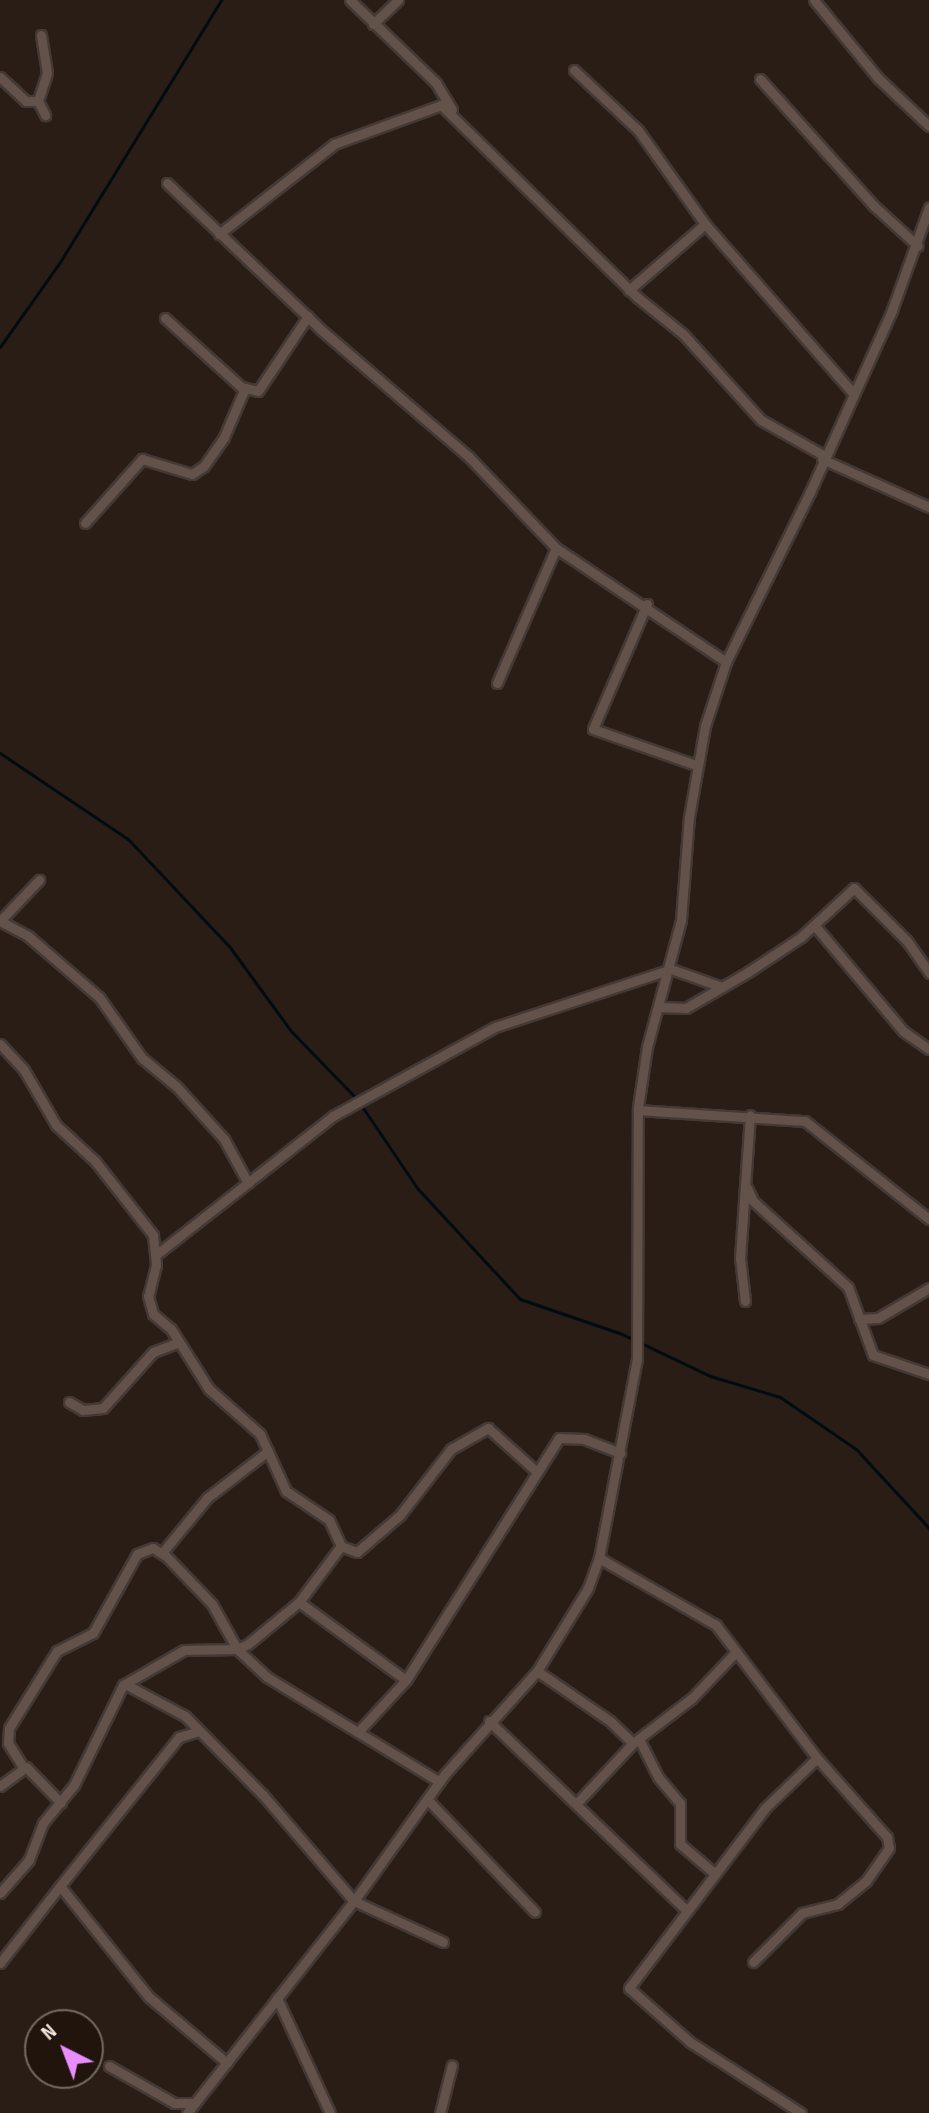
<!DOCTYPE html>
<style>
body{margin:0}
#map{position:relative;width:929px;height:2113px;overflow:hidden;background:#2a1d16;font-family:"Sofia Sans Condensed",sans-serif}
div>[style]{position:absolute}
.stream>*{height:3px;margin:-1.5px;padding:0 1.5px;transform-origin:1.5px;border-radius:1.5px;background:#010c11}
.roads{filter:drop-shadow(2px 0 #443935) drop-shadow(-2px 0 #443935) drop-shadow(0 2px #443935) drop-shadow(0 -2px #443935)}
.minor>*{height:9px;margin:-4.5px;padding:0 4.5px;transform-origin:4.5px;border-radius:4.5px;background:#62524a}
span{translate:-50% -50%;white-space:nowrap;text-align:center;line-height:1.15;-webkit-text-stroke:7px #20140d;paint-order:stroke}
.north{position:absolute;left:24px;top:2009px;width:80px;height:80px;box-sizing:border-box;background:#20140d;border:2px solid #746a63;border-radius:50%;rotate:318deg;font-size:22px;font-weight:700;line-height:32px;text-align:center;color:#f3eae5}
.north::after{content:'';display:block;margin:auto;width:28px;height:36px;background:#ea8dfc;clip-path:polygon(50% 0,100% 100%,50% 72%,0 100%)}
</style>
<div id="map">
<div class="stream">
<i style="left:0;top:347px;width:104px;rotate:-54.8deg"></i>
<i style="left:60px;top:262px;width:308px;rotate:-58.4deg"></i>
<i style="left:0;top:753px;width:154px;rotate:33.9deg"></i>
<i style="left:128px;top:839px;width:147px;rotate:46.7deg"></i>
<i style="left:229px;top:946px;width:105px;rotate:53.9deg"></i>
<i style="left:291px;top:1031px;width:95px;rotate:45.9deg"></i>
<i style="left:357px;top:1099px;width:109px;rotate:55.9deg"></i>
<i style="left:418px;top:1189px;width:150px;rotate:47.2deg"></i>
<i style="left:520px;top:1299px;width:108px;rotate:18.9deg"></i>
<i style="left:622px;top:1334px;width:98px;rotate:25.5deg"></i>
<i style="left:710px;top:1376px;width:73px;rotate:16.7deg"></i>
<i style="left:780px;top:1397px;width:92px;rotate:34.4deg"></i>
<i style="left:856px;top:1449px;width:108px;rotate:47.3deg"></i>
</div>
<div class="roads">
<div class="minor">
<i style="left:350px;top:0;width:120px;rotate:44deg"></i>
<i style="left:436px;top:83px;width:31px;rotate:59deg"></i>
<i style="left:814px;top:0;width:101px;rotate:50.6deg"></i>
<i style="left:878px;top:78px;width:70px;rotate:43.3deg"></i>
<i style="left:373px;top:24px;width:35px;rotate:-44deg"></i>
<i style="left:41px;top:35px;width:38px;rotate:81deg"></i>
<i style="left:47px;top:73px;width:29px;rotate:108deg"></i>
<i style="left:38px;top:101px;width:16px;rotate:63deg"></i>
<i style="left:574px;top:70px;width:88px;rotate:43.2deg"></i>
<i style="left:638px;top:130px;width:115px;rotate:54.5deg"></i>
<i style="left:705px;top:224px;width:101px;rotate:139deg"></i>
<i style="left:0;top:77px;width:35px;rotate:43deg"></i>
<i style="left:26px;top:101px;width:12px"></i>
<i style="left:760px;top:79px;width:171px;rotate:48.1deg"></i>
<i style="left:874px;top:206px;width:59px;rotate:42.3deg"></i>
<i style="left:167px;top:183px;width:210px;rotate:43.6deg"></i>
<i style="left:319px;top:328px;width:198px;rotate:40.7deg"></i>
<i style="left:469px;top:457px;width:126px;rotate:46.3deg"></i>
<i style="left:556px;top:548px;width:205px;rotate:33.8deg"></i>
<i style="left:705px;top:224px;width:225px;rotate:48.8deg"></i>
<i style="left:219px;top:234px;width:146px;rotate:-38deg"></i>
<i style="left:334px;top:144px;width:114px;rotate:-20deg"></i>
<i style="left:441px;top:105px;width:274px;rotate:44.4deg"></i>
<i style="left:637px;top:297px;width:59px;rotate:38.8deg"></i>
<i style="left:683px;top:334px;width:116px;rotate:47.8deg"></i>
<i style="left:761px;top:420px;width:71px;rotate:29.4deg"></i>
<i style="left:165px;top:318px;width:103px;rotate:42.2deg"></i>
<i style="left:241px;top:387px;width:17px;rotate:13deg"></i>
<i style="left:258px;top:391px;width:90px;rotate:-56.3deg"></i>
<i style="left:822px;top:459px;width:117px;rotate:24.2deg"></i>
<i style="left:85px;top:523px;width:86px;rotate:-48.3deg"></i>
<i style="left:142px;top:459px;width:52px;rotate:16.7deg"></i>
<i style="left:192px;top:474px;width:14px;rotate:-34deg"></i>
<i style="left:204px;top:466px;width:35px;rotate:-55deg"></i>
<i style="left:224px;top:437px;width:53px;rotate:-66.8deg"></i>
<i style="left:647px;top:604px;width:136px;rotate:113.4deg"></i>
<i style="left:593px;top:729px;width:109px;rotate:19.3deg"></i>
<i style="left:497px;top:683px;width:147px;rotate:-66.4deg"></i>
<i style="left:0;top:921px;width:32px;rotate:28deg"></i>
<i style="left:28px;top:936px;width:94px;rotate:40.7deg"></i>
<i style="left:99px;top:997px;width:75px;rotate:54.8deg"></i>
<i style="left:142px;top:1058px;width:45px;rotate:39.6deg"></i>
<i style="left:177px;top:1087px;width:70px;rotate:47.9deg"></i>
<i style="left:224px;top:1139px;width:50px;rotate:61.4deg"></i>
<i style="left:0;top:921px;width:57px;rotate:-46.4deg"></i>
<i style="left:815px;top:926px;width:137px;rotate:50deg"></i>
<i style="left:903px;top:1031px;width:32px;rotate:35deg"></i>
<i style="left:659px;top:1007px;width:27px;rotate:2deg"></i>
<i style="left:686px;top:1008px;width:72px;rotate:-30.1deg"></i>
<i style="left:748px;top:972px;width:64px;rotate:-33.4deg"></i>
<i style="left:801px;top:937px;width:72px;rotate:-42.8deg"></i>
<i style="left:854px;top:888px;width:75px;rotate:45deg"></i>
<i style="left:907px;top:941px;width:39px;rotate:55deg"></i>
<i style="left:0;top:1044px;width:35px;rotate:47deg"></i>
<i style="left:24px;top:1070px;width:64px;rotate:59.8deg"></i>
<i style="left:56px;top:1125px;width:53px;rotate:42.7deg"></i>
<i style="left:95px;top:1161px;width:94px;rotate:51.9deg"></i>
<i style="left:153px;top:1235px;width:30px;rotate:84deg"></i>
<i style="left:156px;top:1265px;width:32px;rotate:104deg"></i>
<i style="left:148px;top:1296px;width:19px;rotate:74deg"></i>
<i style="left:153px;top:1314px;width:23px;rotate:40deg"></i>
<i style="left:171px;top:1329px;width:71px;rotate:57.7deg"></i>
<i style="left:209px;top:1389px;width:68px;rotate:41.4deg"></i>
<i style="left:260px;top:1434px;width:63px;rotate:65.5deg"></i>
<i style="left:286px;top:1491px;width:52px;rotate:34deg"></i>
<i style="left:329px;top:1520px;width:29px;rotate:65deg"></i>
<i style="left:341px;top:1546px;width:70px;rotate:126.9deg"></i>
<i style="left:299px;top:1602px;width:66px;rotate:140.5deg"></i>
<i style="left:248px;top:1644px;width:12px;rotate:156deg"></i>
<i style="left:237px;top:1649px;width:53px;rotate:178.9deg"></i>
<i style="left:184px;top:1650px;width:70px;rotate:150.2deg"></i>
<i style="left:123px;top:1685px;width:111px;rotate:116.1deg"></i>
<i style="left:74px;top:1785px;width:49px;rotate:129.2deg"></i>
<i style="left:43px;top:1823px;width:40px;rotate:111deg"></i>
<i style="left:29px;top:1860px;width:44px;rotate:131.3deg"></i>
<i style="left:638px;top:1110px;width:167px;rotate:3.8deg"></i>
<i style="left:805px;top:1121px;width:158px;rotate:38.3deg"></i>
<i style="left:747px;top:1188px;width:14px;rotate:65deg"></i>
<i style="left:753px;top:1201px;width:128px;rotate:42.2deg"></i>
<i style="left:848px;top:1287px;width:72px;rotate:69.8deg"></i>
<i style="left:873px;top:1355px;width:59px;rotate:18.7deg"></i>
<i style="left:157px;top:1254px;width:224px;rotate:-38.1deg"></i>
<i style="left:333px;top:1116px;width:185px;rotate:-28.8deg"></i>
<i style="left:495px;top:1027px;width:185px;rotate:-18.2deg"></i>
<i style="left:671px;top:969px;width:54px;rotate:19.4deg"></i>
<i style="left:745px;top:1301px;width:43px;rotate:-96.6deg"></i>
<i style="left:740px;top:1258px;width:143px;rotate:-86deg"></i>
<i style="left:859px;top:1319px;width:19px;rotate:-3deg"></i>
<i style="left:878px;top:1318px;width:59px;rotate:-30.5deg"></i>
<i style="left:69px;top:1402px;width:16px;rotate:30deg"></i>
<i style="left:83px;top:1410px;width:20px;rotate:-6deg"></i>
<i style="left:103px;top:1408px;width:75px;rotate:-48.2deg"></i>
<i style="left:153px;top:1352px;width:28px;rotate:-21deg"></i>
<i style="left:341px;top:1546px;width:17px;rotate:21deg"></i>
<i style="left:357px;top:1552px;width:57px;rotate:-40.7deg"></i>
<i style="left:400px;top:1515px;width:83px;rotate:-52.3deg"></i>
<i style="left:451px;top:1449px;width:43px;rotate:-29.6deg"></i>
<i style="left:488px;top:1428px;width:64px;rotate:41.9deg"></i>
<i style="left:162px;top:1553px;width:71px;rotate:-50.7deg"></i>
<i style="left:207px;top:1498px;width:77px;rotate:-37.6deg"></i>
<i style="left:599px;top:1558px;width:135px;rotate:29.8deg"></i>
<i style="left:716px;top:1625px;width:167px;rotate:52.8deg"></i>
<i style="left:817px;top:1758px;width:106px;rotate:48.5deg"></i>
<i style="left:887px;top:1837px;width:11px;rotate:80deg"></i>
<i style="left:889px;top:1848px;width:40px;rotate:124.9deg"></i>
<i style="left:866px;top:1881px;width:36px;rotate:141deg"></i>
<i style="left:838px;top:1904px;width:37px;rotate:166deg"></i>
<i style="left:802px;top:1913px;width:69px;rotate:135deg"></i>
<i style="left:299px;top:1602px;width:132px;rotate:36.1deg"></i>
<i style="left:537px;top:1671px;width:88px;rotate:34.4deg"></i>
<i style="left:610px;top:1721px;width:32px;rotate:44deg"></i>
<i style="left:125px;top:1684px;width:68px;rotate:28.1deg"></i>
<i style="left:185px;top:1716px;width:111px;rotate:45.4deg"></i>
<i style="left:263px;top:1795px;width:140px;rotate:49.4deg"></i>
<i style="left:354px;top:1901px;width:98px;rotate:24.7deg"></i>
<i style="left:489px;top:1721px;width:273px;rotate:43.8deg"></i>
<i style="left:199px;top:1731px;width:21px;rotate:163deg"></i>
<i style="left:179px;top:1737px;width:191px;rotate:128.6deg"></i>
<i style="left:60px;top:1886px;width:142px;rotate:51.3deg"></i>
<i style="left:149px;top:1997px;width:102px;rotate:40.2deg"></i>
<i style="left:358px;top:1732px;width:71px;rotate:-47.3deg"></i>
<i style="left:406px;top:1680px;width:286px;rotate:-57.7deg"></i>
<i style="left:559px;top:1438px;width:25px;rotate:2deg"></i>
<i style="left:584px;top:1439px;width:39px;rotate:21deg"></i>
<i style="left:639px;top:1739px;width:42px;rotate:63.4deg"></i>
<i style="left:658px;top:1777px;width:34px;rotate:50deg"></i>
<i style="left:680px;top:1803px;width:41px;rotate:90deg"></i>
<i style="left:680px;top:1844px;width:45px;rotate:40.5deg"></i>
<i style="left:23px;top:1767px;width:28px;rotate:-122deg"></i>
<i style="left:8px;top:1743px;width:15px;rotate:-86deg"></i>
<i style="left:9px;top:1728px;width:91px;rotate:-58.1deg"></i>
<i style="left:57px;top:1651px;width:40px;rotate:-26.6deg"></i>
<i style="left:93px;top:1633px;width:90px;rotate:-60.9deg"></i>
<i style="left:137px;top:1554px;width:17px;rotate:-21deg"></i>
<i style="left:153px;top:1548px;width:15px;rotate:32deg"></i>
<i style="left:166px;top:1556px;width:66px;rotate:46.2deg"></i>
<i style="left:212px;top:1604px;width:51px;rotate:60.9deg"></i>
<i style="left:237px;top:1649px;width:41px;rotate:43deg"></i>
<i style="left:267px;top:1677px;width:202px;rotate:31.3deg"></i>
<i style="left:0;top:1786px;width:32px;rotate:-36deg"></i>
<i style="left:26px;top:1767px;width:50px;rotate:45.8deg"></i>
<i style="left:427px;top:1799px;width:156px;rotate:46.3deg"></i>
<i style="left:576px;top:1804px;width:83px;rotate:-46.9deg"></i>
<i style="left:633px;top:1743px;width:74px;rotate:-37.3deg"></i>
<i style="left:692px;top:1698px;width:64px;rotate:-46.3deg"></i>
<i style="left:0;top:1963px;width:98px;rotate:-52.1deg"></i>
<i style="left:277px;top:1998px;width:127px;rotate:65.3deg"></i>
<i style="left:109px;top:2066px;width:75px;rotate:29.6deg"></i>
<i style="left:174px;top:2103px;width:21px"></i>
<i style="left:187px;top:2113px;width:270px;rotate:-51.8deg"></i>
<i style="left:354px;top:1901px;width:156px;rotate:-54.4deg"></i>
<i style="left:445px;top:1774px;width:138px;rotate:-48.2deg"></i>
<i style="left:537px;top:1671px;width:97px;rotate:-58.4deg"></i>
<i style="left:588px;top:1588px;width:32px;rotate:-70deg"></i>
<i style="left:599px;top:1558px;width:203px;rotate:-79.2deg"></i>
<i style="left:637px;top:1359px;width:252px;rotate:-89.8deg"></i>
<i style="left:638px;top:1107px;width:61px;rotate:-81.5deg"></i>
<i style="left:647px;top:1047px;width:131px;rotate:-75deg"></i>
<i style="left:681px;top:920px;width:103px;rotate:-85.6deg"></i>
<i style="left:689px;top:817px;width:92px;rotate:-80deg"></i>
<i style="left:705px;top:726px;width:67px;rotate:-71.8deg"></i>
<i style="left:726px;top:662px;width:190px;rotate:-63.7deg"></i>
<i style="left:810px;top:492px;width:200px;rotate:-65.7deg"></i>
<i style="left:892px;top:310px;width:109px;rotate:-70.2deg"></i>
<i style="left:440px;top:2113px;width:49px;rotate:-76deg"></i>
<i style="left:801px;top:2113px;width:132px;rotate:-147.4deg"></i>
<i style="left:690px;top:2042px;width:81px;rotate:-138.5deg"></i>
<i style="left:629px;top:1988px;width:226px;rotate:-52.9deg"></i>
<i style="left:765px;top:1808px;width:72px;rotate:-43.9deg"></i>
</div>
</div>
<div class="north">N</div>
</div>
